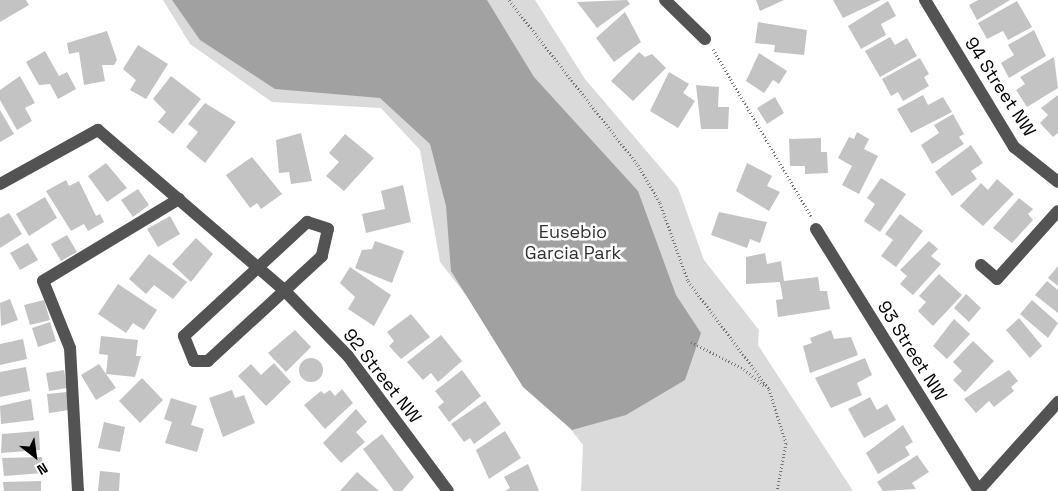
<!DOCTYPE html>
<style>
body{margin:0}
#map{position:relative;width:1058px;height:491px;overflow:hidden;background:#fff;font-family:"Space Grotesk",sans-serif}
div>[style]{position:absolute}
.green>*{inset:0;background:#dadada}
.water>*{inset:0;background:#a1a1a1}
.building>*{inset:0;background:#c3c3c3}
.round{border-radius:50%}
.path>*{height:3px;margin-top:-1.5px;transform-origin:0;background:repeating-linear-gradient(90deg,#757575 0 1px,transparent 0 3.5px)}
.minor>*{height:12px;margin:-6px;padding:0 6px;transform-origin:6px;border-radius:6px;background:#535353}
span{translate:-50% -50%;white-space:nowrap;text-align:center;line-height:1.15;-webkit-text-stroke:5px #fff;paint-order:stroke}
.street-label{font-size:18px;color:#000}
.park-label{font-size:18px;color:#313131}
.north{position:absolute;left:10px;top:431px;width:50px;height:50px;-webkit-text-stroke:4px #fff;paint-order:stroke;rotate:150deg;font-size:14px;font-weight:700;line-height:20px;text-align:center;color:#000}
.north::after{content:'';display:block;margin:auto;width:18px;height:22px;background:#000;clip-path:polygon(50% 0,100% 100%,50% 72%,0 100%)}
</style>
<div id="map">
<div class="green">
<i style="clip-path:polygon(163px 0,535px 0,585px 79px,678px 188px,704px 260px,759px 330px,758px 345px,853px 491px,581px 491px,583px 445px,440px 262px,420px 150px,381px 108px,272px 102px,190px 44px)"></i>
</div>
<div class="water">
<i style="clip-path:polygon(172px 0,487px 0,534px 77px,638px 191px,676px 295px,701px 333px,685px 380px,626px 415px,572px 430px,523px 387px,451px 271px,446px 206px,430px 144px,380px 98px,275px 89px,200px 40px)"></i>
</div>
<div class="building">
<i style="clip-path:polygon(0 0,26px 0,29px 5px,0 22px)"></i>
<i style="clip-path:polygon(627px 0,630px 4px,597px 28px,577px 2px)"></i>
<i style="clip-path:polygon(756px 0,784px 0,760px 11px)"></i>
<i style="clip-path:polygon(833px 0,881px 0,843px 18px)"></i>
<i style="clip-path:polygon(978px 0,1010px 0,977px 20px,969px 5px)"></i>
<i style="clip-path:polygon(888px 1px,896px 16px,881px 24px,886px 35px,861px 49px,848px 26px)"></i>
<i style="clip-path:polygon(1017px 1px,1032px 27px,1008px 40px,1003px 31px,987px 39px,978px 23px)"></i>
<i style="clip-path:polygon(625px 12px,641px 42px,614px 62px,596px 38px)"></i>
<i style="clip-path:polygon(758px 22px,807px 30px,804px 55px,774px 52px,775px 45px,755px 43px)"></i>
<i style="clip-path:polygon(1034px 30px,1046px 56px,1009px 78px,1001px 63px,1014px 55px,1008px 45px)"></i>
<i style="clip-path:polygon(107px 31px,117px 60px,114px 65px,102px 65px,105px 81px,84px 85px,79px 52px,69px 54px,67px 43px)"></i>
<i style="clip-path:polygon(890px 37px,895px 45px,907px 38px,917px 56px,880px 77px,865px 51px)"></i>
<i style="clip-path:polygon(138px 45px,168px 64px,146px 99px,130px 90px,136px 80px,123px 69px)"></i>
<i style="clip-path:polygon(45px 51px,59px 76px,67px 72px,76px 89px,58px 99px,50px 84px,39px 85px,26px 62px)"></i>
<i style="clip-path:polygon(639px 52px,645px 57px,652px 54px,666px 68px,633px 101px,611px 81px)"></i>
<i style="clip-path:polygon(759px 53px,787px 71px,779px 84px,773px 80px,764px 93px,746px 81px)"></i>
<i style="clip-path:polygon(1054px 57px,1058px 88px,1027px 107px,1016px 90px,1025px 84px,1020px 77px)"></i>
<i style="clip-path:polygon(920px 58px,929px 74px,924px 77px,929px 86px,903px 101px,898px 92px,891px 96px,882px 79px)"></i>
<i style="clip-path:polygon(669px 72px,689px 84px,683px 93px,695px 101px,678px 128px,650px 111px)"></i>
<i style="clip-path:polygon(20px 76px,35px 103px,25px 108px,32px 121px,17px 130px,0 100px,0 90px)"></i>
<i style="clip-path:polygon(171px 76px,201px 99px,173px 134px,158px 122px,166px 112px,153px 99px)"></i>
<i style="clip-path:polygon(696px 85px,719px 87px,718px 107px,729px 107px,728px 129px,701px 129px)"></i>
<i style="clip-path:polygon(923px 95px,928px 105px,943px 97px,952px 112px,911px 133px,897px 109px)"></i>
<i style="clip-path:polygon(1058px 95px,1058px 133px,1053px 137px,1040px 123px,1048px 115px,1041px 108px)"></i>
<i style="clip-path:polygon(775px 97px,784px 113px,767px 124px,757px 108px)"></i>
<i style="clip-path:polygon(205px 103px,236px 122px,205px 163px,186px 147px,198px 132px,188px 124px)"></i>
<i style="clip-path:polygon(0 110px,14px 134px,0 142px)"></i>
<i style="clip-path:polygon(953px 114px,964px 134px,959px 137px,964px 144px,932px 164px,921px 145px,939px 133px,934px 125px)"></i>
<i style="clip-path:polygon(857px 132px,869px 139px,864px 149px,878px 156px,859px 194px,842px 185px,852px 166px,838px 158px,849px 137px,854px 139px)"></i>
<i style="clip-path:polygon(301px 133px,312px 181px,291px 184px,289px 172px,279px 173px,276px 140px)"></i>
<i style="clip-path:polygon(345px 134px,374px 158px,344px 191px,326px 176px,339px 162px,329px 153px)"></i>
<i style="clip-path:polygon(821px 138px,821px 152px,827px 152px,828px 173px,805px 174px,805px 166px,790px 166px,789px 139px)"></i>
<i style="clip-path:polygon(971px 145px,983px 163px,971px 171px,977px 179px,952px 196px,935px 172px)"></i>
<i style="clip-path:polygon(252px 157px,282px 194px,261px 209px,257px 203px,250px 208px,226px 175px)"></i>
<i style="clip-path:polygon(106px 163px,127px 188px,107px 202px,88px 176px)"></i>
<i style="clip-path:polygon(747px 163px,772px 176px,767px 186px,780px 192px,769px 211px,736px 191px)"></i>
<i style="clip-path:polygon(881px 178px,906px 194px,880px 232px,864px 221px,875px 204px,867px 198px)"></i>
<i style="clip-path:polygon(997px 179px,1014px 194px,983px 226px,960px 206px,981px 183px,988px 190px)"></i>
<i style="clip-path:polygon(66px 180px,69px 186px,79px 181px,96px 216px,100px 214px,104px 222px,88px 231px,84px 224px,71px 231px,46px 191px)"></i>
<i style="clip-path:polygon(403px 185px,411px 222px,366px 233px,362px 214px,385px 209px,381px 191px)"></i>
<i style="clip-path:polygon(138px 189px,149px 205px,133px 217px,121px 200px)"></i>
<i style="clip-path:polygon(45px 197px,57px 218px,29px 236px,16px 214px)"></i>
<i style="clip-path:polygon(1019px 198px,1033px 209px,1028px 214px,1033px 220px,1012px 243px,993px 228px)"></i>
<i style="clip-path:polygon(719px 212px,767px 222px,760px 243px,750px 239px,747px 248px,711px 235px)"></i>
<i style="clip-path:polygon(9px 213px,22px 234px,0 248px,0 218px)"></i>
<i style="clip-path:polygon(900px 214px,923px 231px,896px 267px,881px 256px,893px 240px,885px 234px)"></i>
<i style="clip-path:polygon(170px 216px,180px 234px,158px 247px,147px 229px)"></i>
<i style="clip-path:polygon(67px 235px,77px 252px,61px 261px,51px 244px)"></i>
<i style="clip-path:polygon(196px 238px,213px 254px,191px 282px,172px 264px)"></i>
<i style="clip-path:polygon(375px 241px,404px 251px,392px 283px,355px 268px,362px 250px,372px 249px)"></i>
<i style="clip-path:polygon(929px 241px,938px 249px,931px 256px,941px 264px,913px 295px,900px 284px,907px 276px,900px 270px)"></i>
<i style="clip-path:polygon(28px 243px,38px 260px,20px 270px,10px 253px)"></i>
<i style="clip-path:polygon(765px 253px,767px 264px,781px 261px,784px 281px,818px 277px,820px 291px,827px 291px,830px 309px,778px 317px,776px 300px,783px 299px,780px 282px,746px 284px,746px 257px)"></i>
<i style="clip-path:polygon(149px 254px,187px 282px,173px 299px,154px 285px,146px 294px,129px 279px)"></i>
<i style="clip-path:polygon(1058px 266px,1058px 286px,1048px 278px)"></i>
<i style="clip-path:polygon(350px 267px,391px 295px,374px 326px,348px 309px,355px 297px,340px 283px)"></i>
<i style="clip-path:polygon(939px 274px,962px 295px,933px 326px,918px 311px,926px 302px,919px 296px)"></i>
<i style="clip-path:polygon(1047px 281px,1058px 290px,1058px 313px,1035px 295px)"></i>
<i style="clip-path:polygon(118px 284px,157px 310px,144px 330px,133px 323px,126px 333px,98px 314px)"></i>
<i style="clip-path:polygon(966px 294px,981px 308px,969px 322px,954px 308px)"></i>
<i style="clip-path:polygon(10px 299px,18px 320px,1px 326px,0 303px)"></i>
<i style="clip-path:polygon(44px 300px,50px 320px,30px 325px,24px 305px)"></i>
<i style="clip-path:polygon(1032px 300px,1058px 323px,1048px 338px,1020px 314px)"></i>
<i style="clip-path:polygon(411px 314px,430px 337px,401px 359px,389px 346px,394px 341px,387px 332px)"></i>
<i style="clip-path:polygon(1019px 318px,1042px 346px,1030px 358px,1006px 330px)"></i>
<i style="clip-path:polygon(954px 319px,970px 334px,947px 359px,933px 346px)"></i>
<i style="clip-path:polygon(50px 322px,56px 341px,38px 347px,32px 328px)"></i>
<i style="clip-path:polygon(295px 330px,311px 347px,286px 372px,268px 353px)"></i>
<i style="clip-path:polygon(831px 330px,834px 339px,851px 337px,858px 355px,810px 373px,803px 346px,812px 343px,810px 338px)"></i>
<i style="clip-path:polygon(441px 335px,462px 361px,438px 382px,431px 373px,423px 380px,407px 362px)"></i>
<i style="clip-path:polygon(101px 336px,138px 340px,136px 356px,141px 356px,135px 377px,106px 374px,108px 355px,99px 354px)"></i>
<i style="clip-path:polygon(23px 339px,27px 359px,0 365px,0 344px)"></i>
<i style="clip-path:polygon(973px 341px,994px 361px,965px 392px,953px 380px,962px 371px,953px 362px)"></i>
<i style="clip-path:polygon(865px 358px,872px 375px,857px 383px,862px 395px,831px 408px,815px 378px)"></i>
<i class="round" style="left:299px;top:358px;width:24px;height:24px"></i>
<i style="clip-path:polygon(274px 363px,291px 382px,266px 406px,238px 376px,251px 364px,261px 375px)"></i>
<i style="clip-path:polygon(99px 364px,116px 388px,96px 400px,81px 375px)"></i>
<i style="clip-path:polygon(26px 367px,30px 391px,0 397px,0 372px)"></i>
<i style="clip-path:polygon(64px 370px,67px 388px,49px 391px,46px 373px)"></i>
<i style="clip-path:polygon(462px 370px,481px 396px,449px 422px,438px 407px,444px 402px,435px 391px)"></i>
<i style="clip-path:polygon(1009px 370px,1018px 381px,1011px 387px,1014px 391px,994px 407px,989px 401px,976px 413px,964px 399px)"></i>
<i style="clip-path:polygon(142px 378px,163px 400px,140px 423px,119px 401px)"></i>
<i style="clip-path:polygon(342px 389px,353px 403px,325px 429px,304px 405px,321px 391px,324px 394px,330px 390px,335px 396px)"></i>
<i style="clip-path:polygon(232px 390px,235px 398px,244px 395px,255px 423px,223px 437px,209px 398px)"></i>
<i style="clip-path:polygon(67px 392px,69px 410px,49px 413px,47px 394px)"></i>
<i style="clip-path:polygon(870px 397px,877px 410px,887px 404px,896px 420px,864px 438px,848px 409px)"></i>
<i style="clip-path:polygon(171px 398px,197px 406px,191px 425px,204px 429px,197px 452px,165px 443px,172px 422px,164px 419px)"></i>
<i style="clip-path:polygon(31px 399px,34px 420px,1px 424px,0 406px)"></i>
<i style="clip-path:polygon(485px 401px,501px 424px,474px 444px,470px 438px,464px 442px,451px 424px)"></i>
<i style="clip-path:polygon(356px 409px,367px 422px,356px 432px,365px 442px,341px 463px,323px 443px)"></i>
<i style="clip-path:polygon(104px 422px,125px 427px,120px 452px,98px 448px)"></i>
<i style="clip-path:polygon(903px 425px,913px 442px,905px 447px,910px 455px,878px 474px,866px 453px)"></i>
<i style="clip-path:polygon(39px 431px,40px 450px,1px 453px,2px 434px)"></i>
<i style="clip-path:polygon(505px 431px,521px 458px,489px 479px,476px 450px)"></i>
<i style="clip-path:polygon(382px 434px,414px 477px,402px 491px,394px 491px,363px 449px)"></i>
<i style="clip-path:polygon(917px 455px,929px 472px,912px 483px,916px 489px,883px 491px,877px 482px)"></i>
<i style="clip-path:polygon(42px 457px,43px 473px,4px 476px,2px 458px)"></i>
<i style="clip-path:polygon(528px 464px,539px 491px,505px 491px,510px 488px,504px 477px)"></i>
<i style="clip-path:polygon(100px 471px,120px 473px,119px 491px,98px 491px)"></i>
<i style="clip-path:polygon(357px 472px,379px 491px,340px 491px)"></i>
<i style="clip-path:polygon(41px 481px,41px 491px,4px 491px,3px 482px)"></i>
</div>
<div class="path">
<i style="left:509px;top:0;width:209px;rotate:52deg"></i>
<i style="left:638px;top:165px;width:44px;rotate:59.9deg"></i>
<i style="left:660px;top:203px;width:83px;rotate:70.3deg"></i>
<i style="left:688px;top:281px;width:135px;rotate:53.1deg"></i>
<i style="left:769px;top:389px;width:57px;rotate:72.5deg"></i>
<i style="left:786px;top:443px;width:49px;rotate:100.6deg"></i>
<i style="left:713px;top:49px;width:194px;rotate:59.6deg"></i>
<i style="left:691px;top:342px;width:59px;rotate:27deg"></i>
<i style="left:744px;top:369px;width:26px;rotate:40deg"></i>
</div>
<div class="minor">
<i style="left:665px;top:0;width:56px;rotate:44.3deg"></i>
<i style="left:925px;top:0;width:172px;rotate:58.8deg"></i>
<i style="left:1014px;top:147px;width:56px;rotate:38.5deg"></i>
<i style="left:0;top:184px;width:112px;rotate:-28.9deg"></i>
<i style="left:98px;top:130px;width:244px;rotate:40.7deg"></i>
<i style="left:283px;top:289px;width:93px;rotate:45.9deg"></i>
<i style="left:348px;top:356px;width:168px;rotate:53.5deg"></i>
<i style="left:307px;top:222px;width:22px;rotate:18deg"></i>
<i style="left:328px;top:229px;width:28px;rotate:103deg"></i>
<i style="left:322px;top:256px;width:155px;rotate:137.4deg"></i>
<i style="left:208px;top:361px;width:14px;rotate:180deg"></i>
<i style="left:194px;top:361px;width:27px;rotate:-112deg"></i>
<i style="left:184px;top:336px;width:168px;rotate:-42.8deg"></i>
<i style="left:816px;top:229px;width:309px;rotate:58.1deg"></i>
<i style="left:981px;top:265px;width:21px;rotate:41deg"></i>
<i style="left:997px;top:279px;width:91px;rotate:-48.1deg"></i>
<i style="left:78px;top:491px;width:143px;rotate:-93.2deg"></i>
<i style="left:70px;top:348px;width:72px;rotate:-111.9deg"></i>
<i style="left:43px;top:281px;width:159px;rotate:-31.1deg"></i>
<i style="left:978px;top:491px;width:120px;rotate:-48deg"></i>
</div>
<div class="street-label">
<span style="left:1000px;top:87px;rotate:57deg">94 Street NW</span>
<span style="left:912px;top:351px;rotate:58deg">93 Street NW</span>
<span style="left:382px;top:376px;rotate:52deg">92 Street NW</span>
</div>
<div class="park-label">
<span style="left:573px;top:243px">Eusebio<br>Garcia Park</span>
</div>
<div class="north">N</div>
</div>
